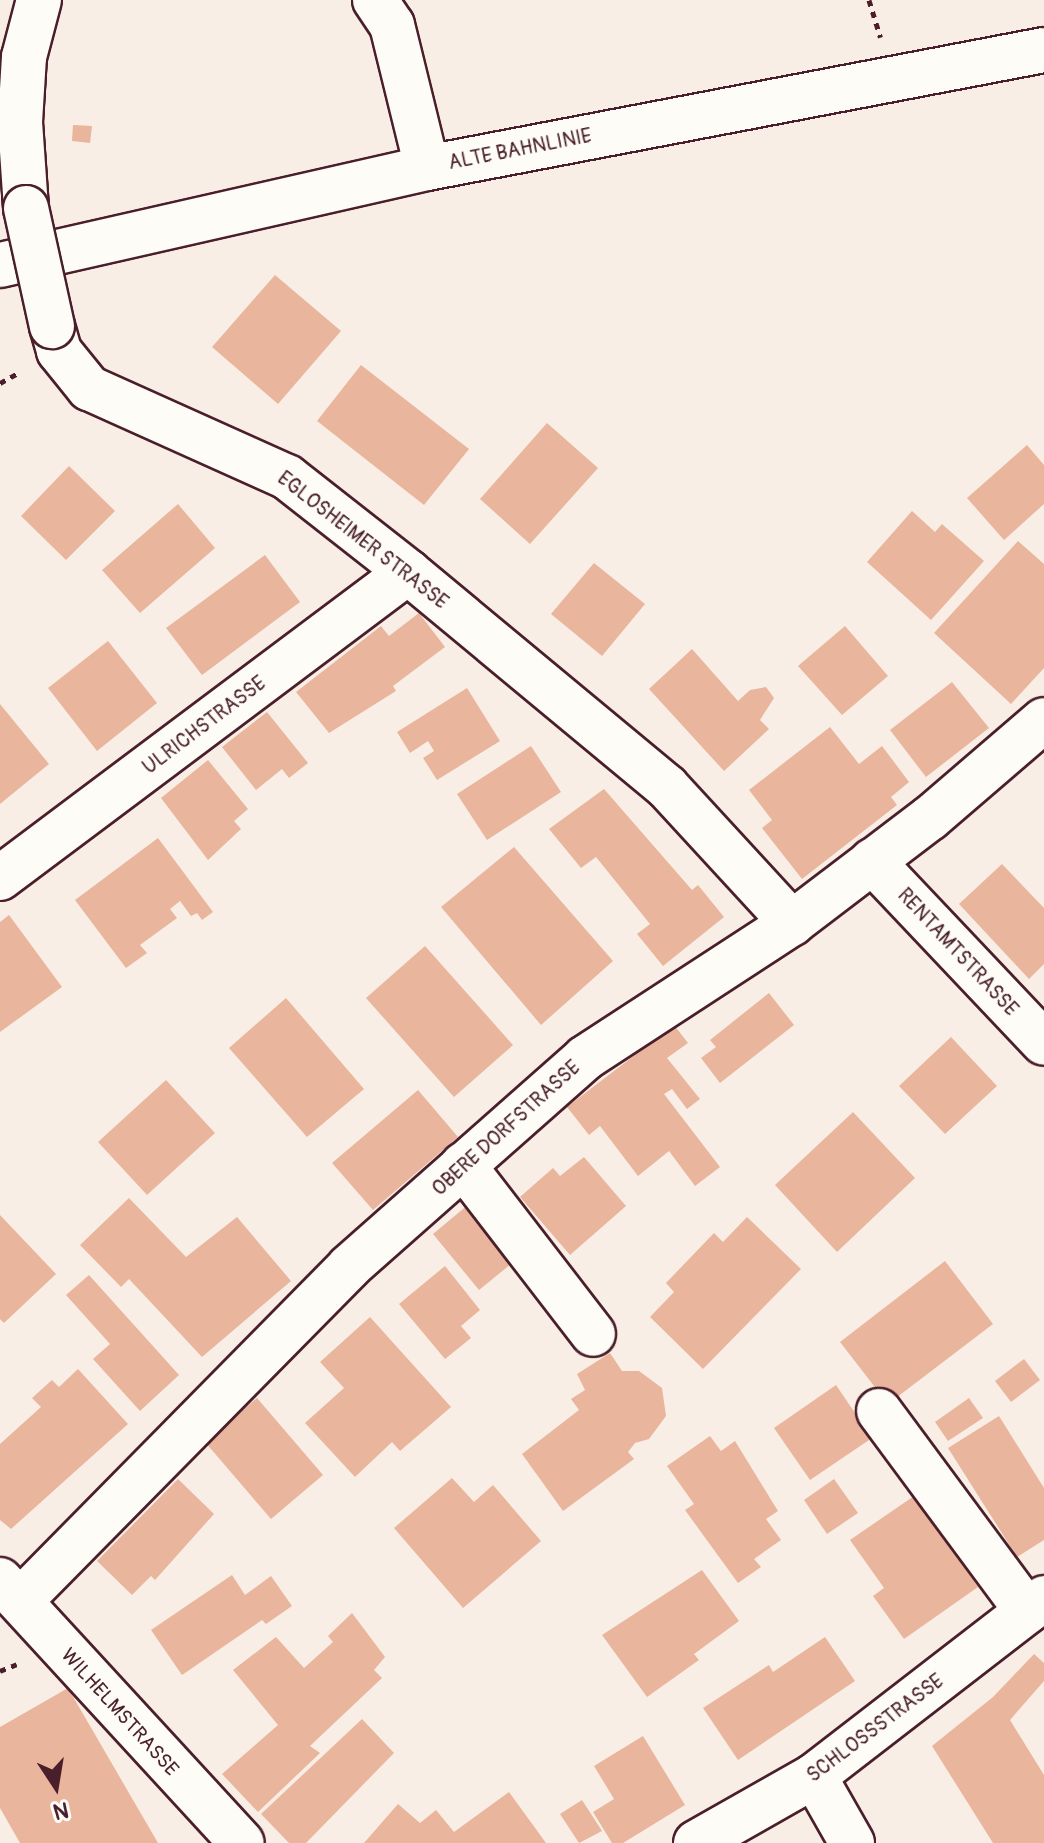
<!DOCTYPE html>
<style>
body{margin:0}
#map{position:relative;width:1044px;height:1843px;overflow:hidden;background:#f9eee5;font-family:Pangolin,sans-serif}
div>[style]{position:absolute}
.building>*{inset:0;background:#e9b59c}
.path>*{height:5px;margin-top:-2.5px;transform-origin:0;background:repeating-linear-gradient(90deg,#4a1f2b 0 6px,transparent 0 12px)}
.roads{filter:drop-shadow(2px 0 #4a1f2b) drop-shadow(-2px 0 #4a1f2b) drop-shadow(0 2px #4a1f2b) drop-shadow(0 -2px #4a1f2b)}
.minor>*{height:44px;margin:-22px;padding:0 22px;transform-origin:22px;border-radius:22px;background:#fdfcf7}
.bridges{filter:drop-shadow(2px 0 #4a1f2b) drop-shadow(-2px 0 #4a1f2b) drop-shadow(0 2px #4a1f2b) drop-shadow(0 -2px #4a1f2b)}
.minor-bridge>*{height:44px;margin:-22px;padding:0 22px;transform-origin:22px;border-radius:22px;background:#fdfcf7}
span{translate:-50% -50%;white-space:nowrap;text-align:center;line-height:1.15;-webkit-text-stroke:6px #fdfcf7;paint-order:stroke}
.street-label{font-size:20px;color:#4a1f2b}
.north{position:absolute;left:16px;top:1747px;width:80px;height:80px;-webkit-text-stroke:6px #fdfcf7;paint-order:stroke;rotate:168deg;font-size:22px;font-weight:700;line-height:32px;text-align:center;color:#4a1f2b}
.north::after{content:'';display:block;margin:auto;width:28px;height:36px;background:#4a1f2b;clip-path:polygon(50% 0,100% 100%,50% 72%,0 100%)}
</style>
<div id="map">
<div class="building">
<i style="clip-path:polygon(73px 125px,92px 126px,90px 143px,72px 141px)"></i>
<i style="clip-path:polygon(275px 275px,341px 331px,278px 404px,212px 347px)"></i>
<i style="clip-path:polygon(361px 365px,469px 449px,424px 505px,317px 421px)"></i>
<i style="clip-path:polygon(547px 423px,598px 468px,530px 544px,480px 499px)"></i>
<i style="clip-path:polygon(1027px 445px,1044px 465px,1044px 504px,1004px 540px,967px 498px)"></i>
<i style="clip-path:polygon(69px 466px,115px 511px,66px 560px,21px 516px)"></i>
<i style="clip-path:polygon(178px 504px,215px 548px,140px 613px,102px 570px)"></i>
<i style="clip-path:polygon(912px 511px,935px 532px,942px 524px,984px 561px,931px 620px,867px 562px)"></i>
<i style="clip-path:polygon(1018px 541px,1044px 564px,1044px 668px,1011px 704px,934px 633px)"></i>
<i style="clip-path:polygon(265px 555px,300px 602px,202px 675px,166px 628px)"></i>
<i style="clip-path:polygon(594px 563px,645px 604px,602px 656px,551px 614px)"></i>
<i style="clip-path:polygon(419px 613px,445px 647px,393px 686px,396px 691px,329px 733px,296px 692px,381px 626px,389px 636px)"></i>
<i style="clip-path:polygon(845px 626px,888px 676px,842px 715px,798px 666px)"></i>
<i style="clip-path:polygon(108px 641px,157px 703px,97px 751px,48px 688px)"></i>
<i style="clip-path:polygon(692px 649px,738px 701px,750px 690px,766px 687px,774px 698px,760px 720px,769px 729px,724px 771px,649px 689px)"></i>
<i style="clip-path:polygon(952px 682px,989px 728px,926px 777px,890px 730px)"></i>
<i style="clip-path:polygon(467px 688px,500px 741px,437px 780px,423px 758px,434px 751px,428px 741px,410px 753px,397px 732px)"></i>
<i style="clip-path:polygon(0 704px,49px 764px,0 804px)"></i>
<i style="clip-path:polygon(267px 712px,308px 763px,289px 778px,282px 769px,256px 790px,222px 747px)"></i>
<i style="clip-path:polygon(830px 727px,859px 764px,882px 746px,909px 782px,891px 797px,897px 805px,802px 879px,762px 828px,772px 820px,749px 790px)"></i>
<i style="clip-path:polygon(531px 746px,561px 792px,487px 840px,457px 794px)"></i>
<i style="clip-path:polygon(208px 760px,248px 809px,234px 821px,241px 829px,208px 860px,161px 798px)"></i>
<i style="clip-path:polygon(604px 789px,692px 890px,698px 885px,724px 917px,663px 966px,637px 934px,650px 924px,596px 857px,581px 868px,549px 829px)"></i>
<i style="clip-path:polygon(158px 838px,213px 912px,202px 920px,197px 913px,191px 916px,180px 901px,170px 909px,177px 918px,140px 945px,147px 953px,126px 968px,75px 900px)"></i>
<i style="clip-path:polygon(514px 847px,613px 961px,541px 1025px,441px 907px)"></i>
<i style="clip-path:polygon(1002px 864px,1044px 908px,1044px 964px,1029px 979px,959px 904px)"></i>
<i style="clip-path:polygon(9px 915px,62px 987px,0 1032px,0 922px)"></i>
<i style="clip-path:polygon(425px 946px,513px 1045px,454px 1097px,366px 998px)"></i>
<i style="clip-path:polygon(769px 993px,794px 1025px,720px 1083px,701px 1058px,716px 1047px,710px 1040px)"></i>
<i style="clip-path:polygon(286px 998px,364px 1089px,307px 1137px,229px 1048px)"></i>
<i style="clip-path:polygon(674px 1025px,688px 1043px,667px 1058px,700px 1099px,687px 1109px,672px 1089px,664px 1094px,720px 1167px,695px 1186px,669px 1151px,638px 1176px,600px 1126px,589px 1135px,567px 1107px)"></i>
<i style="clip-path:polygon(951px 1037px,997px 1086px,945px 1134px,899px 1086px)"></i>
<i style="clip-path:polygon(166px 1080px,215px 1133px,147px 1195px,98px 1142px)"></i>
<i style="clip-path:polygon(418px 1090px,458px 1137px,373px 1210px,332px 1163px)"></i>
<i style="clip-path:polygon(853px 1112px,915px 1178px,837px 1252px,775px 1185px)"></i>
<i style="clip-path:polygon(584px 1157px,626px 1206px,570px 1255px,520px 1197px,553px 1168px,560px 1176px)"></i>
<i style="clip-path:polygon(129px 1198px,186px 1257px,237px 1217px,291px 1281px,202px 1357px,129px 1279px,121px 1287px,80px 1245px)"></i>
<i style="clip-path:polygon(475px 1199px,522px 1255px,479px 1290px,433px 1234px)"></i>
<i style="clip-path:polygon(0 1215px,56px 1274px,4px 1323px,0 1319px)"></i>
<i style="clip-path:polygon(747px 1217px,801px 1269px,703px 1369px,650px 1317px,674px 1292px,666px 1283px,714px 1233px,723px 1242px)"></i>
<i style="clip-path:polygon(945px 1261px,993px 1324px,888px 1404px,840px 1342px)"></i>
<i style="clip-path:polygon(445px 1266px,480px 1310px,461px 1326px,471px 1338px,445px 1359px,399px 1304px)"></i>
<i style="clip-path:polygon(89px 1275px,179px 1375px,140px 1411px,93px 1359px,110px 1344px,66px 1295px)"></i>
<i style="clip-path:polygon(370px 1317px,451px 1407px,400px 1451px,392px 1442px,355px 1477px,305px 1423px,344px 1388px,320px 1362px)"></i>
<i style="clip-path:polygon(610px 1353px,622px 1371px,639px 1371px,662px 1388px,666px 1416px,649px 1439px,635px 1443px,628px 1452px,634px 1459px,563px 1511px,522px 1454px,579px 1410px,571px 1399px,585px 1390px,577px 1374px)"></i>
<i style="clip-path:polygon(1024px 1359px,1040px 1380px,1011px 1402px,995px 1381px)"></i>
<i style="clip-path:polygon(78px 1369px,128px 1424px,11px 1529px,0 1520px,0 1444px,41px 1407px,32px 1398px,52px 1380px,59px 1387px)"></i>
<i style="clip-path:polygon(836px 1385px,872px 1438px,810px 1480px,774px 1428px)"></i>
<i style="clip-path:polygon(257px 1398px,323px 1475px,271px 1519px,205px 1442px)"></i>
<i style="clip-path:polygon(969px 1398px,983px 1418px,948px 1441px,935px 1422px)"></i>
<i style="clip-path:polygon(999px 1416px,1044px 1488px,1044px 1540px,1017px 1557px,948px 1448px)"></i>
<i style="clip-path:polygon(710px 1436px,721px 1451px,735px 1441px,778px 1511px,766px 1519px,781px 1540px,754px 1559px,761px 1567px,738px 1583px,685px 1510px,694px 1504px,667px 1466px)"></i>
<i style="clip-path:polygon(452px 1478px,474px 1502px,493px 1485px,541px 1541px,463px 1608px,394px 1528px)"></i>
<i style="clip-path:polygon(178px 1479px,214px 1514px,155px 1580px,151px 1576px,132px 1595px,97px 1561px)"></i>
<i style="clip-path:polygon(834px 1479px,858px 1513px,827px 1534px,804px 1500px)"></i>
<i style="clip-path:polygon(914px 1496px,978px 1587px,904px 1639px,873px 1596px,884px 1588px,850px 1540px)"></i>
<i style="clip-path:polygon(702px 1570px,739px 1621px,694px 1654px,699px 1660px,647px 1697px,602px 1635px)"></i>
<i style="clip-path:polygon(232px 1575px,245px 1595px,271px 1576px,292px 1606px,266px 1624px,262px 1620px,182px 1675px,151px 1630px)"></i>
<i style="clip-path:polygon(352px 1613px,385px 1657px,374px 1670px,382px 1678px,310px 1746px,320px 1753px,258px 1812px,222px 1774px,278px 1725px,233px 1670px,276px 1637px,304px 1668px,333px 1642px,328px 1636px)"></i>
<i style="clip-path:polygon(825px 1637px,855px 1681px,738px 1760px,703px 1708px,769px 1665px,773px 1672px)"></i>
<i style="clip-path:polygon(1034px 1654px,1044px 1663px,1044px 1681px,1010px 1720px,1044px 1775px,1044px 1843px,993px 1843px,932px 1746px,993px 1697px)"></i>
<i style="clip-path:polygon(68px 1688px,158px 1843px,20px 1843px,0 1808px,0 1727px)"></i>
<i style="clip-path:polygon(362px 1719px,394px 1753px,306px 1843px,289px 1843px,261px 1814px)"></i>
<i style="clip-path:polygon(643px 1736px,685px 1805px,623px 1843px,612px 1843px,593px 1812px,614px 1799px,594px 1766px)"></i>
<i style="clip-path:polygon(509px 1792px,546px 1843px,364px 1843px,398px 1804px,420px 1823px,436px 1810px,454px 1832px)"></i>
<i style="clip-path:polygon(582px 1800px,602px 1831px,579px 1843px,560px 1814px)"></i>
</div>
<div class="path">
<i style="left:869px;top:0;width:39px;rotate:73deg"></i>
<i style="left:0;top:383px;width:23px;rotate:-29deg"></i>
<i style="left:0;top:1671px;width:18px;rotate:-22deg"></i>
</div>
<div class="roads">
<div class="minor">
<i style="left:375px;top:0;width:30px;rotate:56deg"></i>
<i style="left:392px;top:25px;width:147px;rotate:76.2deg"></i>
<i style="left:26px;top:208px;width:86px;rotate:-94deg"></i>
<i style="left:20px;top:122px;width:65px;rotate:-86.5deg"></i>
<i style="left:24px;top:57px;width:59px;rotate:-75.3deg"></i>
<i style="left:0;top:265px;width:438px;rotate:-12.8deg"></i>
<i style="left:427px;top:168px;width:628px;rotate:-10.83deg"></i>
<i style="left:52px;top:326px;width:26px;rotate:74deg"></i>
<i style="left:59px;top:351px;width:48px;rotate:51deg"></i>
<i style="left:89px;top:388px;width:217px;rotate:24.2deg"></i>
<i style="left:287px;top:477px;width:154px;rotate:38.1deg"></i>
<i style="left:408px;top:572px;width:337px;rotate:39.7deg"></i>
<i style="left:667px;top:787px;width:185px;rotate:47.4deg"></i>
<i style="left:872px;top:861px;width:250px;rotate:46.6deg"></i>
<i style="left:0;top:878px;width:510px;rotate:-36.87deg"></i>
<i style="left:463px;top:1165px;width:213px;rotate:52.4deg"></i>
<i style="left:879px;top:1411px;width:249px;rotate:53.5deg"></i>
<i style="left:0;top:1580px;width:357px;rotate:47.4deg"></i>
<i style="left:22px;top:1599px;width:466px;rotate:-45.4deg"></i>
<i style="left:349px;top:1267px;width:315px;rotate:-41.5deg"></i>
<i style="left:585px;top:1058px;width:247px;rotate:-33.1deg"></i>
<i style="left:792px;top:923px;width:173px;rotate:-37.3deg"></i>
<i style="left:930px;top:818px;width:150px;rotate:-40.7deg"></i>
<i style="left:814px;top:1776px;width:77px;rotate:60.4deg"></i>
<i style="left:696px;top:1843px;width:136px;rotate:-29.6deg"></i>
<i style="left:814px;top:1776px;width:291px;rotate:-37.7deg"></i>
</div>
</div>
<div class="bridges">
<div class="minor-bridge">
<i style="left:26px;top:208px;width:121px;rotate:77.6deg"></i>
</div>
</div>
<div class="street-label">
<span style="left:520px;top:149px;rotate:-11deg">ALTE BAHNLINIE</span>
<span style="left:363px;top:540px;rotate:38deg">EGLOSHEIMER STRASSE</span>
<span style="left:204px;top:725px;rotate:-37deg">ULRICHSTRASSE</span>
<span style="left:958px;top:952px;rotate:47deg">RENTAMTSTRASSE</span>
<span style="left:506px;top:1128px;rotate:-42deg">OBERE DORFSTRASSE</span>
<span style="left:120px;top:1712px;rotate:48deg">WILHELMSTRASSE</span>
<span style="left:875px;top:1728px;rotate:-37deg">SCHLOSSSTRASSE</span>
</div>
<div class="north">N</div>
</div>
